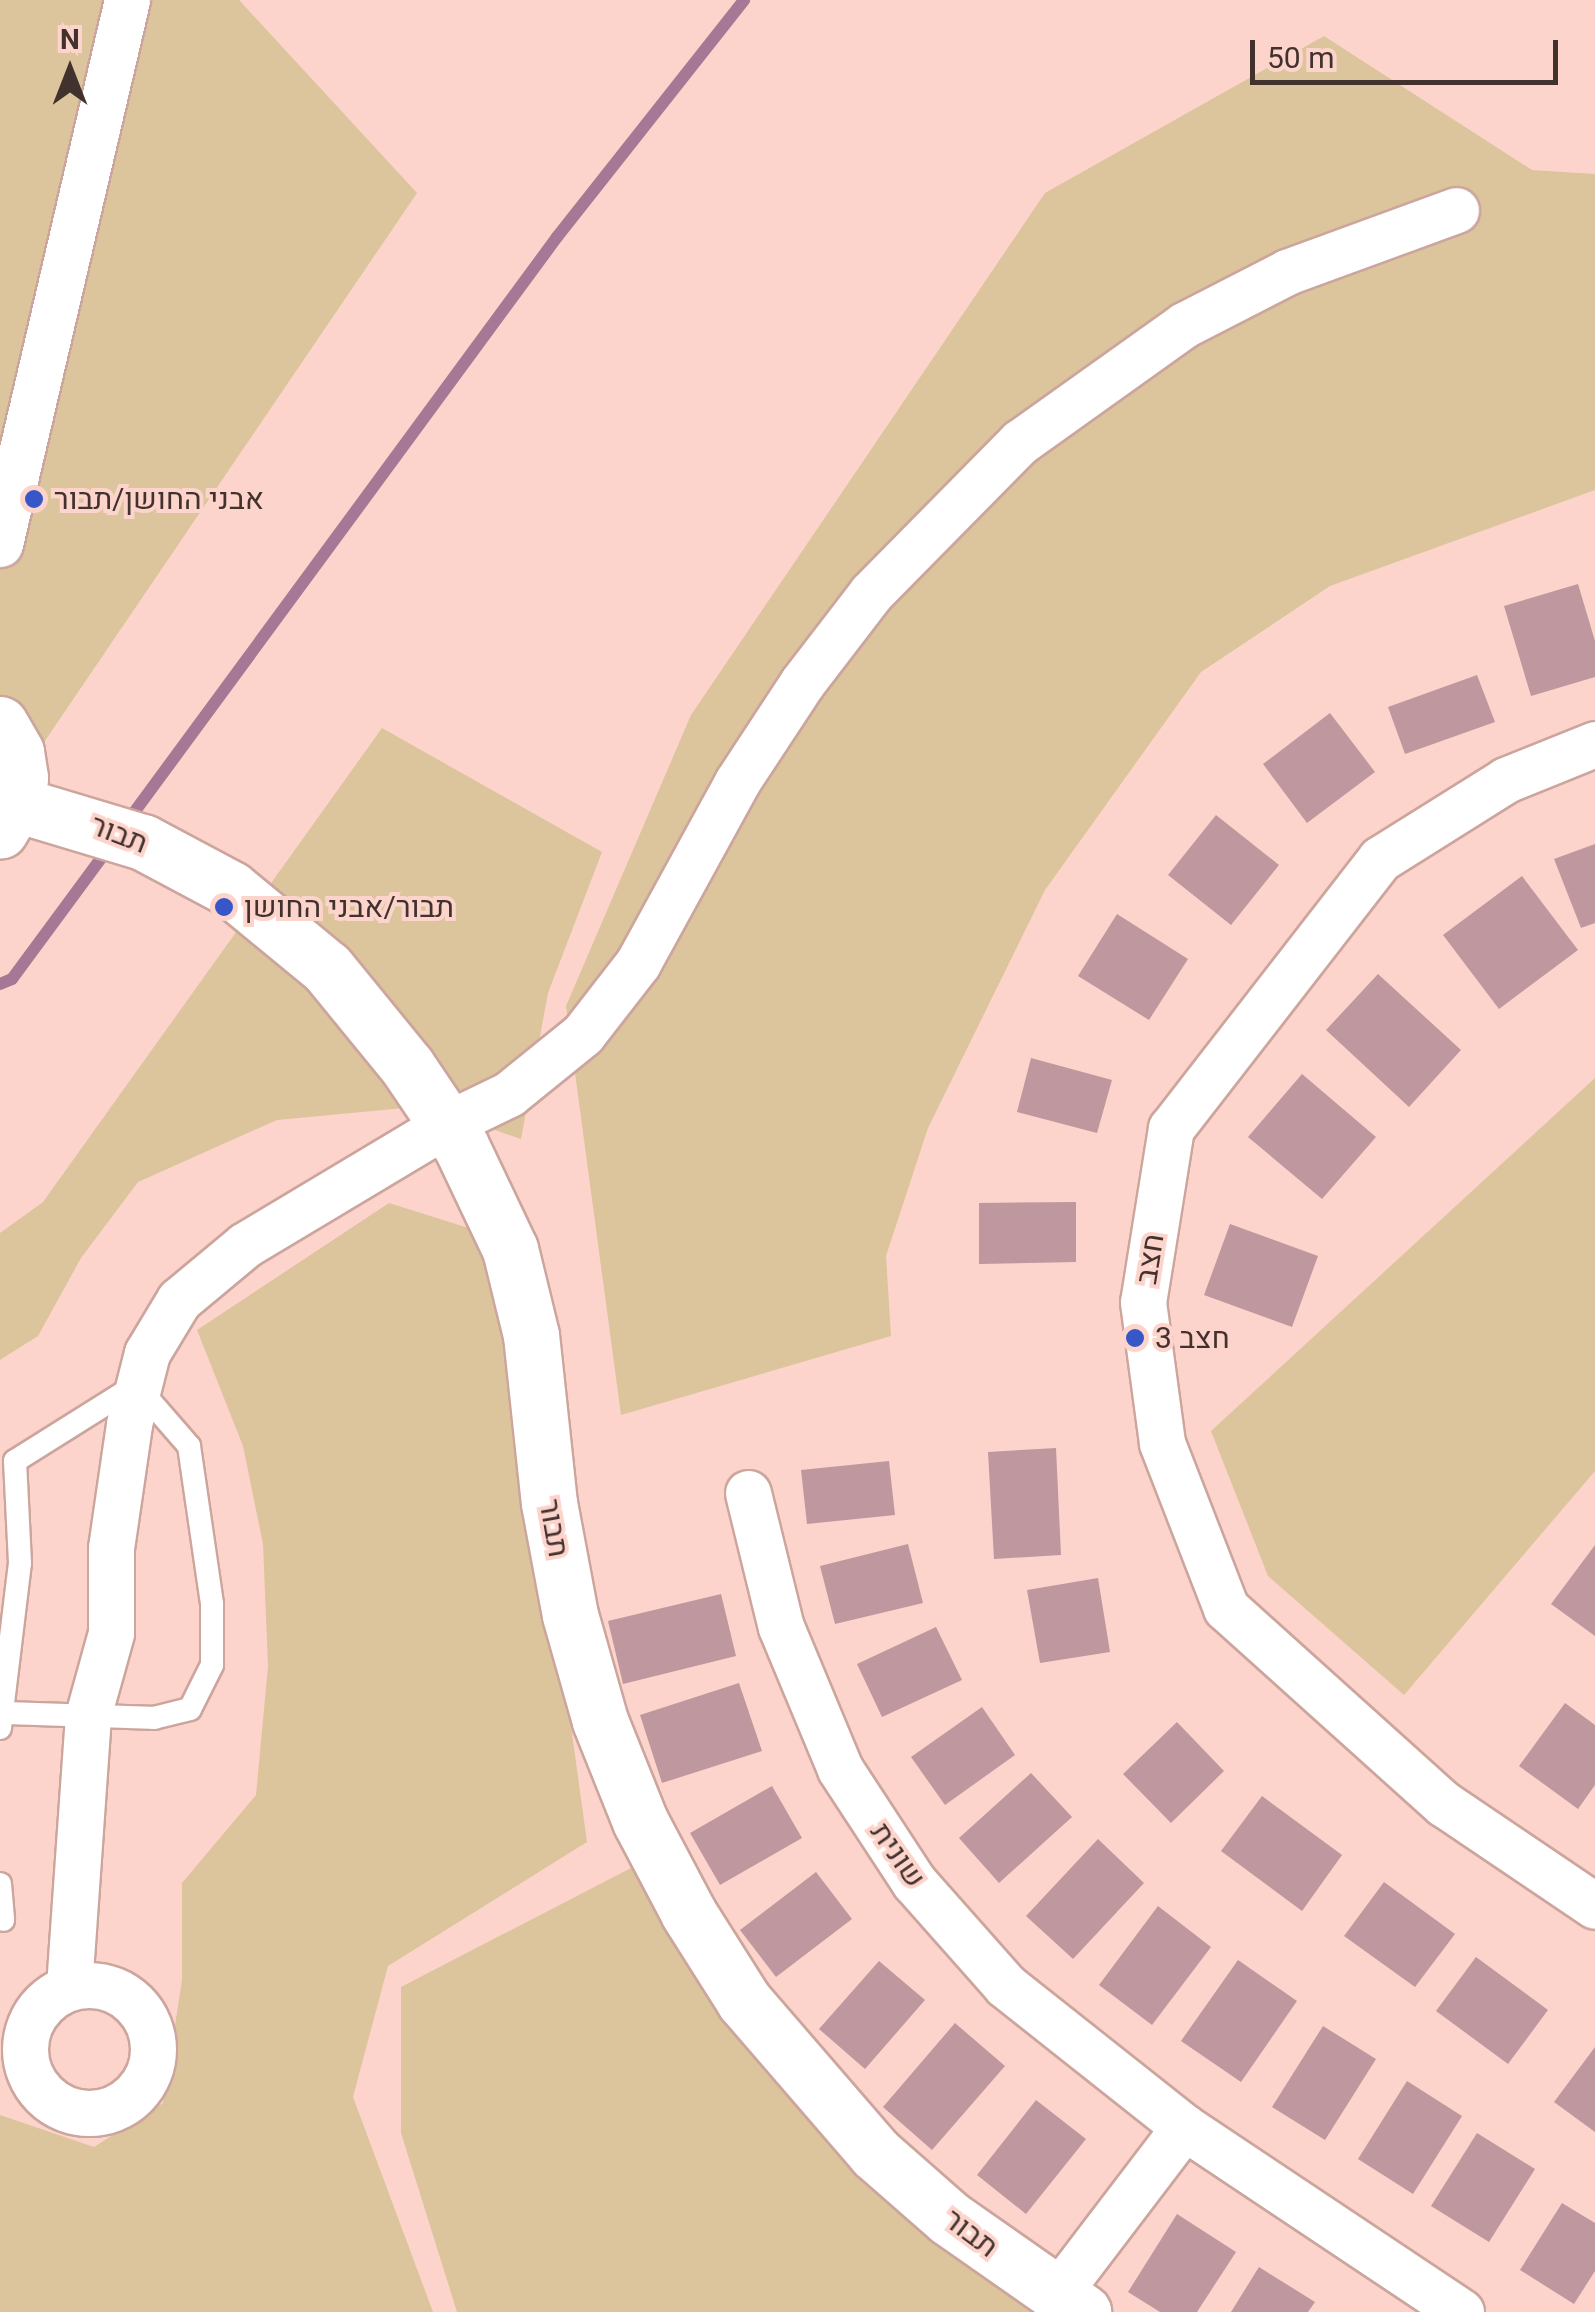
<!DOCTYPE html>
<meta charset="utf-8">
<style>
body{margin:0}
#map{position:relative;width:1595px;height:2312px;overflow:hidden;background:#fdd4cb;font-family:Roboto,Heebo,sans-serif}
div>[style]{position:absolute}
.green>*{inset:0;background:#dcc49c}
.stream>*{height:12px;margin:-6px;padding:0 6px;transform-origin:6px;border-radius:6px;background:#a67895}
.building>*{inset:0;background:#bf979e}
.roads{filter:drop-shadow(2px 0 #cca59d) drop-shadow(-2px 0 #cca59d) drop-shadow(0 2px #cca59d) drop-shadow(0 -2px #cca59d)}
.lane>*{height:22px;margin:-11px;padding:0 11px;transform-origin:11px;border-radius:11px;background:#fff}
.street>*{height:45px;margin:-22.5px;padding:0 22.5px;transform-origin:22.5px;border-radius:22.5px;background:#fff}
.street>.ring{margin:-22.5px;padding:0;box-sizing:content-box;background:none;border:45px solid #fff;border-radius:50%}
.secondary>*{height:55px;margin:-27.5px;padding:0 27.5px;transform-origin:27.5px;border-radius:27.5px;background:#fff}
.dots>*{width:28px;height:28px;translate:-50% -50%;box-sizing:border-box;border:5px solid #fdd4cb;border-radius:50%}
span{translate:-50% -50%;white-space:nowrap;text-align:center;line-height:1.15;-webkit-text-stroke:8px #fdd4cb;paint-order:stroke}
.poi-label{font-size:30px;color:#42322e}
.left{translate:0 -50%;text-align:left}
.street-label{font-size:30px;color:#42322e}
.north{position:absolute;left:20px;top:20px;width:100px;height:100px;-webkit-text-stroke:8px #fdd4cb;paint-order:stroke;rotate:0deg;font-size:28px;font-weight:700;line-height:40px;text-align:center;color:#42322e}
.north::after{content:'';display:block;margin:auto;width:35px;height:45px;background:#42322e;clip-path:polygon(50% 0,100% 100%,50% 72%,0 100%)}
.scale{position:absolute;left:1250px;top:40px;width:308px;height:45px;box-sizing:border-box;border:5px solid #42322e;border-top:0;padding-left:12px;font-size:30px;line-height:35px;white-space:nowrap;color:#42322e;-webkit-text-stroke:8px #fdd4cb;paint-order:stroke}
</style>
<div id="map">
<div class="green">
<i style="clip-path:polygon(0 0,239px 0,417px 193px,0 807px)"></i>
<i style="clip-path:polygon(1324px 36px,1532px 170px,1595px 174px,1595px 490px,1330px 586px,1201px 672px,1045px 890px,928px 1128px,886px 1256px,891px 1336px,621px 1415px,566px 1006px,691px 715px,1045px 193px)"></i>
<i style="clip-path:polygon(382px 728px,602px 852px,548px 993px,521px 1139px,425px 1106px,277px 1120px,138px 1182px,81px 1258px,38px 1336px,0 1360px,0 1233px,43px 1202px)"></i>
<i style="clip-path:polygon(1595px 1078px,1595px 1471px,1404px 1695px,1268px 1576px,1211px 1431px)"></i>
<i style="clip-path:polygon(389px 1203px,516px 1243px,516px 1330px,587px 1842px,388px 1966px,353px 2097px,433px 2312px,0 2312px,0 2115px,94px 2147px,163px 2103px,182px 1980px,182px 1883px,256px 1795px,268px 1666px,263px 1544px,243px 1446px,197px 1330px)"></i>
<i style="clip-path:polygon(658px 1854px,725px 2006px,1046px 2312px,457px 2312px,401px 2133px,401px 1987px)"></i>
</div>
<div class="stream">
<i style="left:127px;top:822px;width:726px;rotate:-53.68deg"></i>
<i style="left:557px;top:237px;width:302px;rotate:-51.7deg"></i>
<i style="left:0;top:984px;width:13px;rotate:-23deg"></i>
<i style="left:12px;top:979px;width:165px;rotate:-53.6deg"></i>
</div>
<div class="building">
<i style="clip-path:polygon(1578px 584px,1595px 641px,1595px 677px,1531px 696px,1504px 606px)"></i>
<i style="clip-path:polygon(1477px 675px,1495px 722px,1405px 754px,1388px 707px)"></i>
<i style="clip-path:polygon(1330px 713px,1375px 772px,1307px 823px,1263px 764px)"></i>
<i style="clip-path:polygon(1216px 815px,1279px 865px,1231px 925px,1168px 875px)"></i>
<i style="clip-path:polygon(1595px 844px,1595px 923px,1581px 928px,1554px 859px)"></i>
<i style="clip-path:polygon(1522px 876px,1578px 950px,1499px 1009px,1443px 935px)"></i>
<i style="clip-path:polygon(1117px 914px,1188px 959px,1149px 1020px,1078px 976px)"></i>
<i style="clip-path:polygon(1378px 974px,1461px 1050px,1409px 1107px,1326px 1030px)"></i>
<i style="clip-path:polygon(1031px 1058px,1112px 1080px,1097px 1133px,1017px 1112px)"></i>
<i style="clip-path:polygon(1302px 1074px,1376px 1137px,1322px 1199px,1248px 1137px)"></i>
<i style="clip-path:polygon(1076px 1202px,1076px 1262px,979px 1264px,979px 1203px)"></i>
<i style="clip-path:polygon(1230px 1224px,1318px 1256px,1292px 1327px,1204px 1295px)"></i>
<i style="clip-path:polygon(1056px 1448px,1061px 1555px,994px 1559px,988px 1452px)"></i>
<i style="clip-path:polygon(889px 1461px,895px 1515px,807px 1524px,801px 1470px)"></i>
<i style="clip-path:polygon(908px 1544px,923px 1603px,835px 1624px,820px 1566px)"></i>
<i style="clip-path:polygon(1595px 1545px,1595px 1636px,1551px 1604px)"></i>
<i style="clip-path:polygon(1098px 1578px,1110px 1652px,1040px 1663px,1027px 1590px)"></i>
<i style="clip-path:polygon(721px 1594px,736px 1656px,623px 1684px,608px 1621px)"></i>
<i style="clip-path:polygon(936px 1627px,962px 1680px,882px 1717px,857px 1664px)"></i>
<i style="clip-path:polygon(739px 1683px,762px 1751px,662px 1783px,640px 1715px)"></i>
<i style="clip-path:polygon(1565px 1703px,1595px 1725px,1595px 1785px,1578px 1809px,1519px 1766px)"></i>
<i style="clip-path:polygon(982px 1707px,1015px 1755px,945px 1805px,911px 1757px)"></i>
<i style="clip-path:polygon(1177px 1722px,1224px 1771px,1171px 1823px,1123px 1774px)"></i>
<i style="clip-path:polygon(1031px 1773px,1072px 1817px,999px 1883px,959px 1838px)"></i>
<i style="clip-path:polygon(772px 1786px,802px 1838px,720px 1885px,690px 1833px)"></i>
<i style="clip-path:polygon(1262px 1796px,1342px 1855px,1302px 1911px,1221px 1851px)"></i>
<i style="clip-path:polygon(1098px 1839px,1144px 1883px,1073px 1959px,1026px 1916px)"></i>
<i style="clip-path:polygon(816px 1872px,852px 1919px,776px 1977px,740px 1930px)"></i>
<i style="clip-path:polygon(1384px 1882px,1455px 1934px,1415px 1987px,1344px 1936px)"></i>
<i style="clip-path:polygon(1158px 1906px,1211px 1947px,1152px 2025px,1099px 1985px)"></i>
<i style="clip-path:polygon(1476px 1957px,1548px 2010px,1508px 2064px,1436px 2011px)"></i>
<i style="clip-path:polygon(1238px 1960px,1297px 2001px,1241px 2082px,1181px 2041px)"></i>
<i style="clip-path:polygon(879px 1961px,925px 2000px,865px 2069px,819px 2029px)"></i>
<i style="clip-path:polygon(955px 2023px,1005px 2066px,932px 2150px,883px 2107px)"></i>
<i style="clip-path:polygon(1323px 2026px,1376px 2059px,1325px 2140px,1272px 2107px)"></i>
<i style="clip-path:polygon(1595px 2047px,1595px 2132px,1554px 2102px)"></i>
<i style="clip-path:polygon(1407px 2081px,1462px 2116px,1413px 2194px,1358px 2159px)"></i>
<i style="clip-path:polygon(1036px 2100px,1086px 2139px,1026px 2214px,977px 2175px)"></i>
<i style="clip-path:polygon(1477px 2133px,1535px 2169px,1489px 2242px,1431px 2206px)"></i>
<i style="clip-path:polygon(1562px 2203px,1595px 2223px,1595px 2271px,1574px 2304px,1520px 2270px)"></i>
<i style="clip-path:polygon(1177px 2214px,1236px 2252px,1197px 2312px,1160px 2312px,1128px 2292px)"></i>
<i style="clip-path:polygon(1259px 2267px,1315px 2302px,1308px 2312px,1231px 2312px)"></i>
</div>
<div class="roads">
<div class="lane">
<i style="left:0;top:1728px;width:166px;rotate:-83.1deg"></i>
<i style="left:20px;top:1563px;width:102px;rotate:-92.8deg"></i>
<i style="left:15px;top:1461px;width:143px;rotate:-32.1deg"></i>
<i style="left:136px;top:1385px;width:81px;rotate:49deg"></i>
<i style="left:189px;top:1446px;width:160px;rotate:81.7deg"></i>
<i style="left:212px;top:1604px;width:61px;rotate:90deg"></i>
<i style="left:212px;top:1665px;width:49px;rotate:116.6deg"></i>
<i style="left:190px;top:1709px;width:37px;rotate:166deg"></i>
<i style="left:154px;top:1718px;width:152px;rotate:-178.1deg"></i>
<i style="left:0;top:1884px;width:36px;rotate:85deg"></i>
</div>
<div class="street">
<i style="left:0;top:544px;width:559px;rotate:-76.86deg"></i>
<i style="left:1595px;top:744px;width:96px;rotate:158deg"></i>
<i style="left:1506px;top:780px;width:149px;rotate:147.9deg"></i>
<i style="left:1380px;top:859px;width:341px;rotate:127.8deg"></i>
<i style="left:1171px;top:1128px;width:176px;rotate:99.1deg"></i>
<i style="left:1143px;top:1302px;width:142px;rotate:82.3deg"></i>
<i style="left:1162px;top:1443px;width:177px;rotate:68.8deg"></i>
<i style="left:1226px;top:1608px;width:293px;rotate:42deg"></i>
<i style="left:1444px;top:1804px;width:182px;rotate:34deg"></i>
<i style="left:748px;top:1493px;width:138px;rotate:76.2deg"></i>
<i style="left:781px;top:1627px;width:154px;rotate:67.4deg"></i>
<i style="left:840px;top:1769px;width:135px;rotate:56.8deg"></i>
<i style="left:914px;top:1882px;width:137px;rotate:48.5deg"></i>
<i style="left:1005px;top:1985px;width:228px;rotate:38.4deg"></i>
<i style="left:1184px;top:2127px;width:333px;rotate:33.7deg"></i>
<i class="ring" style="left:25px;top:1985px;width:83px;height:83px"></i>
<i style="left:69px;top:1987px;width:272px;rotate:-86deg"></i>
<i style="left:88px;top:1716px;width:86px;rotate:-74.5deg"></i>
<i style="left:111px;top:1633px;width:85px;rotate:-90deg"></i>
<i style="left:111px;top:1548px;width:125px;rotate:-81.7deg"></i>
<i style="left:129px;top:1424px;width:73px;rotate:-75.8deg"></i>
<i style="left:147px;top:1353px;width:62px;rotate:-58.9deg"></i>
<i style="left:179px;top:1300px;width:86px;rotate:-39.8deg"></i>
<i style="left:245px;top:1245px;width:235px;rotate:-30.9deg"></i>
<i style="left:447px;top:1124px;width:69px;rotate:-25.8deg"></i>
<i style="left:509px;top:1094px;width:95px;rotate:-39deg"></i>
<i style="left:583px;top:1034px;width:90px;rotate:-52.2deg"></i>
<i style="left:638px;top:963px;width:206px;rotate:-61.3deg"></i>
<i style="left:737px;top:782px;width:118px;rotate:-56.7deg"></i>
<i style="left:802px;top:683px;width:113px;rotate:-52.5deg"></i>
<i style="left:871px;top:593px;width:212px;rotate:-45.4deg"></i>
<i style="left:1020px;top:442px;width:201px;rotate:-35.5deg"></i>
<i style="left:1184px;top:325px;width:116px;rotate:-27.2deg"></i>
<i style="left:1287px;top:272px;width:180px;rotate:-20.1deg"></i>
<i style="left:1057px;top:2294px;width:210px;rotate:-52.7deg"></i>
</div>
<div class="secondary">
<i style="left:0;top:724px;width:32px;rotate:60deg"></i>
<i style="left:16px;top:752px;width:26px;rotate:81deg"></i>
<i style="left:20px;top:778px;width:26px;rotate:99deg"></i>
<i style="left:16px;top:804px;width:31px;rotate:121deg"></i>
<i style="left:16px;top:804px;width:133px;rotate:16.7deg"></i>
<i style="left:143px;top:842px;width:100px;rotate:28.1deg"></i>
<i style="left:231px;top:889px;width:124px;rotate:39.5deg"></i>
<i style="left:327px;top:968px;width:127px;rotate:50.8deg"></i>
<i style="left:407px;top:1066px;width:97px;rotate:56deg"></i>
<i style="left:461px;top:1146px;width:114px;rotate:64.6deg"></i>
<i style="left:510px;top:1249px;width:89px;rotate:76.3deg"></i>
<i style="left:531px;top:1335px;width:169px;rotate:83.9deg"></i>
<i style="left:549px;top:1503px;width:114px;rotate:79.4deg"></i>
<i style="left:570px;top:1615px;width:110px;rotate:74.2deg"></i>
<i style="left:600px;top:1721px;width:108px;rotate:68.2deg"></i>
<i style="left:640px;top:1821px;width:105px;rotate:62.2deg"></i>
<i style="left:689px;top:1914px;width:103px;rotate:57.7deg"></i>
<i style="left:744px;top:2001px;width:201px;rotate:49.2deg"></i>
<i style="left:875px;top:2153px;width:98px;rotate:41.3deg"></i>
<i style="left:949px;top:2218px;width:164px;rotate:35deg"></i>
</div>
</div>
<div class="dots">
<i style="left:34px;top:499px;background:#3756c7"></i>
<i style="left:224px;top:907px;background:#3756c7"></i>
<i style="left:1135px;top:1338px;background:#3756c7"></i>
</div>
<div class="poi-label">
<span class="left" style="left:54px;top:499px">אבני החושן/תבור</span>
<span class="left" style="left:244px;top:907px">תבור/אבני החושן</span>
<span class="left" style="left:1155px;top:1338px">חצב 3</span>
</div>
<div class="street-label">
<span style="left:119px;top:834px;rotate:21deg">תבור</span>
<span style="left:1150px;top:1259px;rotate:-81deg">חצב</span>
<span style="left:554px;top:1528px;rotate:80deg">תבור</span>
<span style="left:898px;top:1855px;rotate:55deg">שונית</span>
<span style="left:971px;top:2233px;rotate:37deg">תבור</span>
</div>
<div class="north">N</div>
<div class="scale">50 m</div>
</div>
